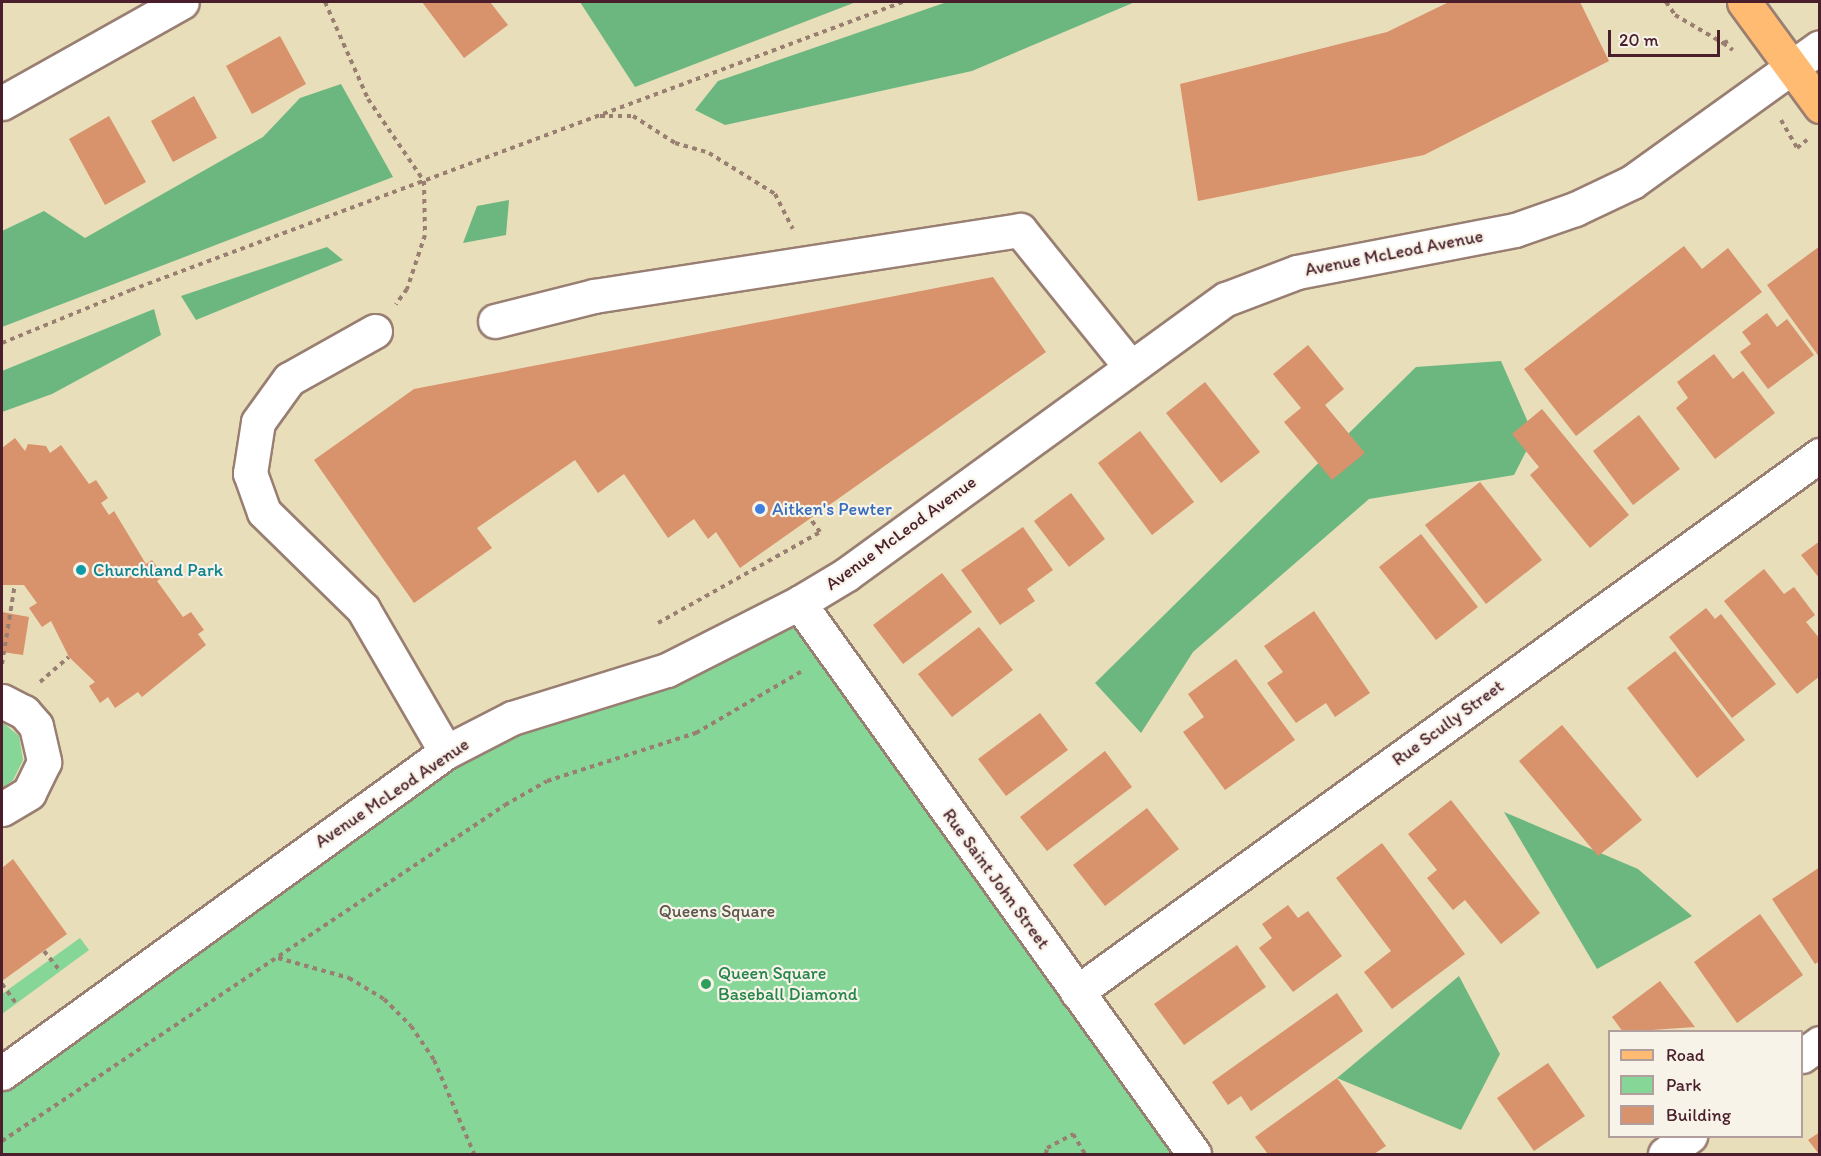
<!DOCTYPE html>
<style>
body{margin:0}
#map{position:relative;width:1821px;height:1156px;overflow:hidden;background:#e8deb9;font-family:Itim,sans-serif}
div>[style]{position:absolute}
.green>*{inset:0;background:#85d697}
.forest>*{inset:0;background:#6cb780}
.building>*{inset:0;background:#d8926c}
.path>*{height:4px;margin-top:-2px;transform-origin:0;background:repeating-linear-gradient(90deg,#997e72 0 4.5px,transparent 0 9px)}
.roads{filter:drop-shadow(2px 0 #997e72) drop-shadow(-2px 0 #997e72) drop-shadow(0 2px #997e72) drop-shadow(0 -2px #997e72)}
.minor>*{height:33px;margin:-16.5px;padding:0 16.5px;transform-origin:16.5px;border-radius:16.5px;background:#fff}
.major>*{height:33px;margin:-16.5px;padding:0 16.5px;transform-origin:16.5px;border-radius:16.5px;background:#ffbb71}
.dots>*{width:16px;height:16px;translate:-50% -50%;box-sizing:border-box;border:3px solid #f7f3e8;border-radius:50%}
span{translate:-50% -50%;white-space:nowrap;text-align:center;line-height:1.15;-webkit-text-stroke:4.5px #f7f3e8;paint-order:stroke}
.street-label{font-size:18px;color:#4a1f2b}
.shop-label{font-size:18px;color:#366cbe}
.left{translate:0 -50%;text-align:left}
.culture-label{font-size:18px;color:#0d838f}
.park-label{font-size:18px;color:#5c564b}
.leisure-label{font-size:18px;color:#27864d}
.frame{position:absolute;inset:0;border:3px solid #4a1f2b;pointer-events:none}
.legend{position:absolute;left:1608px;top:1030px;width:195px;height:108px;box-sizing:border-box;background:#f7f3e8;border:2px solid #b29e9c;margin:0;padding:8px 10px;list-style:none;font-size:18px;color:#4a1f2b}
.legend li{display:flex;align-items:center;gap:12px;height:30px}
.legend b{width:30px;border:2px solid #b29e9c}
.scale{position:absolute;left:1608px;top:30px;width:112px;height:27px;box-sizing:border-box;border:3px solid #4a1f2b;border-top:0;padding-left:8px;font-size:18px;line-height:21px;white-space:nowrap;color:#4a1f2b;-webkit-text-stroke:4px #f7f3e8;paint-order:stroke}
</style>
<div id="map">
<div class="green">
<i style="clip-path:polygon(799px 603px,1194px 1154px,2px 1154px,2px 1073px,446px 752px)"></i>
<i style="clip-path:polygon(2px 722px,19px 736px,23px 760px,13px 780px,2px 788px)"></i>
<i style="clip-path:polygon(80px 938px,89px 950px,2px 1014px,2px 994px)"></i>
</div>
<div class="forest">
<i style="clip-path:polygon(580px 2px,856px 2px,635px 87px)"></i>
<i style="clip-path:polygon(947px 2px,1135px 2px,972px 71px,725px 125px,695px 110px,718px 81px)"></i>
<i style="clip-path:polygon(341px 84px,393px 177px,2px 327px,2px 231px,44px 211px,85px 238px,263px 137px,300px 98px)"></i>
<i style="clip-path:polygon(509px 200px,506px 235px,463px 243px,477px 206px)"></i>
<i style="clip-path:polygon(327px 247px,343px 260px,196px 320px,181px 296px)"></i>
<i style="clip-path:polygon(154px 309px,161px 335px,52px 394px,2px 412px,2px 371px)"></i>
<i style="clip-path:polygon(1501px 361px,1534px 436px,1514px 475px,1369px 499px,1193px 652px,1141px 733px,1095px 683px,1416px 367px)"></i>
<i style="clip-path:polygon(1504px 812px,1638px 869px,1692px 916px,1597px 969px)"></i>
<i style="clip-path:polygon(1459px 976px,1500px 1054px,1461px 1130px,1337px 1078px)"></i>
</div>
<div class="building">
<i style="clip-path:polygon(422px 2px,490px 2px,508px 25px,464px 58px)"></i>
<i style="clip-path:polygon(1449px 2px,1580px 2px,1609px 61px,1424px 155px,1198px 201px,1180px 84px,1387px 32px)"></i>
<i style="clip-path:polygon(280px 36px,306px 84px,252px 114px,226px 66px)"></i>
<i style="clip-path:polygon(194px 96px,217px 138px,173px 162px,151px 121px)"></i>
<i style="clip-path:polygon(109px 116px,146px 182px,105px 205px,69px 139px)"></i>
<i style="clip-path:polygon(1684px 246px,1702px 269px,1728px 248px,1762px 292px,1576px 436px,1524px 369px)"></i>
<i style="clip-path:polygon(1820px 246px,1820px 358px,1767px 285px)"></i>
<i style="clip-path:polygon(993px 277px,1046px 352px,740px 568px,716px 532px,708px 539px,694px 519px,668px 538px,624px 474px,598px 493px,575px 460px,477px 528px,492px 548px,414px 603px,314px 460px,414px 389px)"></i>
<i style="clip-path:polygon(1767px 313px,1777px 327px,1787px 319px,1814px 355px,1768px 389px,1740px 352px,1751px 344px,1742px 332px)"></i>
<i style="clip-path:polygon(1308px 345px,1344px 389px,1325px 405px,1365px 453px,1332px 480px,1284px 422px,1301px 408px,1273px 374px)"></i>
<i style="clip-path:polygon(1714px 354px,1733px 379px,1743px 371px,1775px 413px,1715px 459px,1676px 408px,1688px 398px,1677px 382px)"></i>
<i style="clip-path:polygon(1205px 382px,1260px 452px,1221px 483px,1166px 413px)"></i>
<i style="clip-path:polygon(1542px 409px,1629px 515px,1590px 548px,1530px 475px,1539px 467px,1512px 434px)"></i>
<i style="clip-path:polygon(1639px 415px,1680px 469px,1633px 505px,1593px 451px)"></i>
<i style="clip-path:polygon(1140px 431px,1194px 502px,1152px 535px,1098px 463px)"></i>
<i style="clip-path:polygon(15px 438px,25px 451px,28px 444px,46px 446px,50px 453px,61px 445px,89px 484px,96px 480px,108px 498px,101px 503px,109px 515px,114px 511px,146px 564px,152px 560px,164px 576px,157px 581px,183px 617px,191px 612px,204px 630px,198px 634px,206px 645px,142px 697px,138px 692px,115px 708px,108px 697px,100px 703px,89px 686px,95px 682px,69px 657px,51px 621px,42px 627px,29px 608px,37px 603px,24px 585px,2px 585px,2px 448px)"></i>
<i style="clip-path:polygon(1480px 482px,1542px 560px,1486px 604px,1425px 525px)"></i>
<i style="clip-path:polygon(1071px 493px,1105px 539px,1069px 567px,1034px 521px)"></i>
<i style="clip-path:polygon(1023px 527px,1053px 570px,1027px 589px,1035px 601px,1000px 625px,961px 570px)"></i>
<i style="clip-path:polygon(1421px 534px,1478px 607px,1436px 640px,1379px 567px)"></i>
<i style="clip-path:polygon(1820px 541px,1820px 579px,1801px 555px)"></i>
<i style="clip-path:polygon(1764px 569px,1784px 594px,1794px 587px,1815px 615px,1806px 622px,1820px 639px,1820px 676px,1797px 694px,1724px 601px)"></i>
<i style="clip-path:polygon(942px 573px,972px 612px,903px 664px,873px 625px)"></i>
<i style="clip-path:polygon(1706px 608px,1715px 619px,1721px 614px,1776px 684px,1732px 718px,1669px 637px)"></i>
<i style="clip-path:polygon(1314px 611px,1370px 693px,1335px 717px,1326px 703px,1296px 723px,1267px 683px,1283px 672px,1264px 646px)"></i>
<i style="clip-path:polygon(2px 612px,29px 617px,23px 655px,2px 652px)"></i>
<i style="clip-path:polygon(979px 627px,1013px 670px,952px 717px,918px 674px)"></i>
<i style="clip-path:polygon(1675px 651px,1745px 740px,1697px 778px,1627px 688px)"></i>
<i style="clip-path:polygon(1236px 659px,1295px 740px,1225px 790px,1183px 732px,1204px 717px,1188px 694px)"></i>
<i style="clip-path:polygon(1040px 713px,1068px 750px,1006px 796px,978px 759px)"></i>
<i style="clip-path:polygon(1562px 725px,1642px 820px,1598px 856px,1519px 761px)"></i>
<i style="clip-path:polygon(1105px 751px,1132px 787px,1047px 851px,1020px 817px)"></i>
<i style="clip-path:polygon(1451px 800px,1540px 913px,1501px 944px,1465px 900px,1453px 910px,1427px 878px,1437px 870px,1408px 834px)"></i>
<i style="clip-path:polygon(1147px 808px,1179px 849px,1105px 906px,1073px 865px)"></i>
<i style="clip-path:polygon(1382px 843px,1465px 954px,1392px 1009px,1364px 972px,1391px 951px,1336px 878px)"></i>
<i style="clip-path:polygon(13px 859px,67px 934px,2px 981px,2px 868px)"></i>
<i style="clip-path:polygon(1820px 867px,1820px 961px,1815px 964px,1772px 899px)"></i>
<i style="clip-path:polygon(1288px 905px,1298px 918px,1308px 911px,1342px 956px,1293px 992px,1259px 948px,1272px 938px,1262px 924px)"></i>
<i style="clip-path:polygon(1760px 914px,1803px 975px,1737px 1023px,1694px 962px)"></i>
<i style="clip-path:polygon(1237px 945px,1266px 987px,1184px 1045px,1154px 1004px)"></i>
<i style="clip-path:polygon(1660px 981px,1695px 1027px,1623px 1032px,1612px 1017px)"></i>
<i style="clip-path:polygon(1337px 993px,1363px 1031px,1251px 1111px,1241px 1096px,1228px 1105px,1212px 1082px)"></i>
<i style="clip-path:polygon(1548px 1063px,1585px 1116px,1534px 1151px,1497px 1098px)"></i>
<i style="clip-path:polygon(1337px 1078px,1386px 1146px,1374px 1154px,1268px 1154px,1255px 1137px)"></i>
<i style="clip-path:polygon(1820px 1132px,1820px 1154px,1819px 1154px,1808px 1140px)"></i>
</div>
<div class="path">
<i style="left:325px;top:2px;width:106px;rotate:66.1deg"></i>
<i style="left:368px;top:99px;width:99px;rotate:55.7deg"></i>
<i style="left:424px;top:181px;width:54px;rotate:88.9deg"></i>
<i style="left:425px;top:235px;width:57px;rotate:108.4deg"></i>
<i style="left:407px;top:289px;width:19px;rotate:126deg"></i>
<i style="left:1666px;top:2px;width:16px;rotate:55deg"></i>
<i style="left:1675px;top:15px;width:56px;rotate:30.3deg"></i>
<i style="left:1728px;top:41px;width:5px;rotate:158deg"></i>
<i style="left:1723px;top:43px;width:12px;rotate:35deg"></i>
<i style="left:600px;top:116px;width:33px"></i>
<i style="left:633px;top:116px;width:50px;rotate:32.7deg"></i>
<i style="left:675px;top:143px;width:35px;rotate:16deg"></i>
<i style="left:709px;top:153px;width:78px;rotate:31.8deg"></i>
<i style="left:775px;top:194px;width:39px;rotate:63deg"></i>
<i style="left:1781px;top:120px;width:32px;rotate:60deg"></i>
<i style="left:1797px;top:148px;width:13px;rotate:-39deg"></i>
<i style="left:2px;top:343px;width:139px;rotate:-22.3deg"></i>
<i style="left:131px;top:290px;width:824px;rotate:-20.46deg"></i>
<i style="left:658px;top:623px;width:186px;rotate:-29.3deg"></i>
<i style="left:820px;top:532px;width:17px;rotate:-126deg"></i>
<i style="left:2px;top:664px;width:81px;rotate:-80.8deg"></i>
<i style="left:40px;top:682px;width:38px;rotate:-41deg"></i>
<i style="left:44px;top:951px;width:26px;rotate:51deg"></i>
<i style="left:278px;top:958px;width:74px;rotate:15.7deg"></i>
<i style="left:349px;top:978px;width:41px;rotate:31deg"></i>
<i style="left:384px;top:999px;width:38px;rotate:45deg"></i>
<i style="left:411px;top:1026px;width:41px;rotate:55.9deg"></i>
<i style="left:434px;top:1060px;width:102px;rotate:66.9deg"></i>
<i style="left:2px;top:984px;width:24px;rotate:54deg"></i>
<i style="left:2px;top:1141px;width:605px;rotate:-33.74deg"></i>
<i style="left:505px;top:805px;width:48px;rotate:-29.7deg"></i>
<i style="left:547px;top:781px;width:157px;rotate:-17.9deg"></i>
<i style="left:696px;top:733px;width:125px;rotate:-30.3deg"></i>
<i style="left:1046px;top:1154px;width:6px;rotate:-81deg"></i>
<i style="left:1047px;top:1148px;width:30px;rotate:-28deg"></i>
<i style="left:1073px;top:1134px;width:23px;rotate:59deg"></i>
</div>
<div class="roads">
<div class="minor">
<i style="left:2px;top:103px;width:206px;rotate:-29.3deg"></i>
<i style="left:495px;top:321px;width:102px;rotate:-14.2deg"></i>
<i style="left:594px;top:296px;width:431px;rotate:-8.8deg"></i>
<i style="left:1020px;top:230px;width:174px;rotate:51.1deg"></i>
<i style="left:375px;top:331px;width:98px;rotate:150.8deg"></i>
<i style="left:289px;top:379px;width:53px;rotate:125.8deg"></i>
<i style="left:258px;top:422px;width:52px;rotate:98.9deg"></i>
<i style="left:250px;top:473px;width:41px;rotate:70.3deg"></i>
<i style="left:264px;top:512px;width:139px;rotate:44.4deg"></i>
<i style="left:363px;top:609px;width:165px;rotate:59.9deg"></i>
<i style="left:799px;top:603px;width:678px;rotate:54.36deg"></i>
<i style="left:2px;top:701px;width:25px;rotate:27deg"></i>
<i style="left:24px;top:712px;width:18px;rotate:49deg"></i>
<i style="left:36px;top:726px;width:37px;rotate:77deg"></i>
<i style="left:44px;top:762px;width:34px;rotate:116deg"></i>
<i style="left:29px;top:793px;width:31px;rotate:149deg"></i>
<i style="left:1077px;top:992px;width:917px;rotate:-35.86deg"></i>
<i style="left:1802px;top:1056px;width:22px;rotate:-36deg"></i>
<i style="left:2px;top:1073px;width:548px;rotate:-35.87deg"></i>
<i style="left:446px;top:752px;width:74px;rotate:-27.3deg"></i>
<i style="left:512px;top:718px;width:162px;rotate:-17.2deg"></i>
<i style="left:667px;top:670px;width:148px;rotate:-26.9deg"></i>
<i style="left:799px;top:603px;width:56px;rotate:-31.1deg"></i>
<i style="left:847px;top:574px;width:468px;rotate:-36deg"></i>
<i style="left:1226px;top:299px;width:76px;rotate:-20.8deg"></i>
<i style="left:1297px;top:272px;width:222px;rotate:-10.9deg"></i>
<i style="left:1515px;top:230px;width:64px;rotate:-19.3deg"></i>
<i style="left:1575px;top:209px;width:63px;rotate:-25.3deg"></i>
<i style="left:1632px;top:182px;width:231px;rotate:-35.7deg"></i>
<i style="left:1665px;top:1154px;width:31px;rotate:-36deg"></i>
</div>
<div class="major">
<i style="left:1744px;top:2px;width:129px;rotate:53.8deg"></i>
</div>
</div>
<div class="dots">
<i style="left:760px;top:509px;background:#3f7fe0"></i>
<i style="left:81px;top:570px;background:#0f9aa8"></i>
<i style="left:706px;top:984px;background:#2e9e5b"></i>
</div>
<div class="street-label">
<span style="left:1394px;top:253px;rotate:-11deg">Avenue McLeod Avenue</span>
<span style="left:901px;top:533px;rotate:-36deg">Avenue McLeod Avenue</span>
<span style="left:1448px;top:723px;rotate:-36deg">Rue Scully Street</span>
<span style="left:392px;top:793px;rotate:-34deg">Avenue McLeod Avenue</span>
<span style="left:996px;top:879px;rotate:54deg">Rue Saint John Street</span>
</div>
<div class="shop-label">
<span class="left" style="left:772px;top:509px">Aitken's Pewter</span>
</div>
<div class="culture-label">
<span class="left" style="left:93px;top:570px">Churchland Park</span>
</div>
<div class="park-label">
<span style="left:717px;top:911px">Queens Square</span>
</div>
<div class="leisure-label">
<span class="left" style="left:718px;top:984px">Queen Square<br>Baseball Diamond</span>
</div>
<div class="frame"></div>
<ul class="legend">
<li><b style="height:8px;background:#ffbb71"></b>Road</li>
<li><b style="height:16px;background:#85d697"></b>Park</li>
<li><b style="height:16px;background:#d8926c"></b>Building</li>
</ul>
<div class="scale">20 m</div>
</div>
